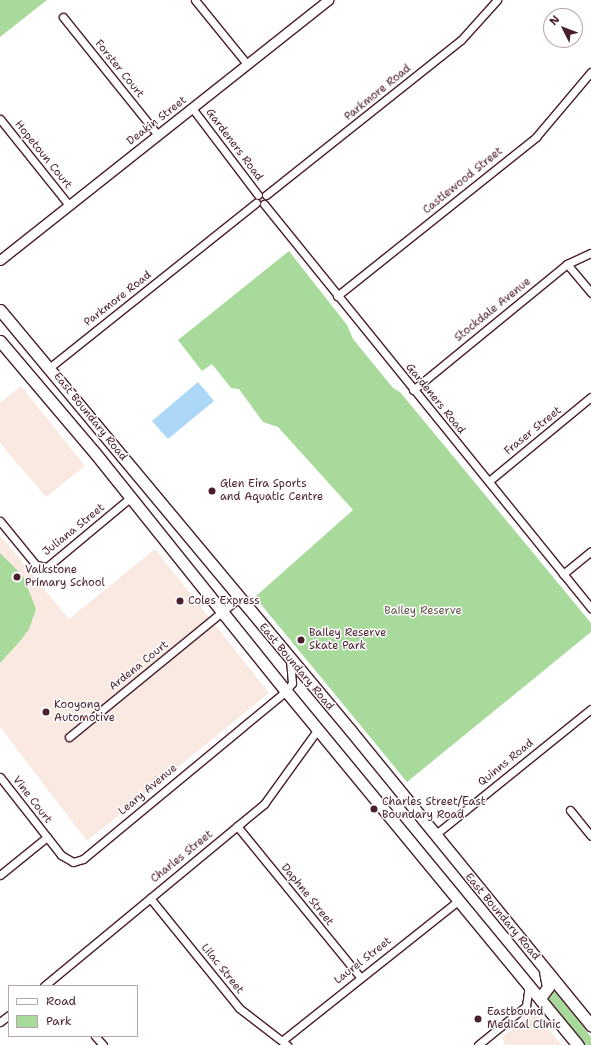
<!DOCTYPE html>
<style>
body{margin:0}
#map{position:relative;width:591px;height:1045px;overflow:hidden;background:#fff;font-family:"Shantell Sans",sans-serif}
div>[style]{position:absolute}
.built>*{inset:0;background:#f9e9e1}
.green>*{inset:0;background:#a7da9b}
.water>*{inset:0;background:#acd7f7}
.roads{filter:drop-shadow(1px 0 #4a1f2b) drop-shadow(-1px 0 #4a1f2b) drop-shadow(0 1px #4a1f2b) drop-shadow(0 -1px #4a1f2b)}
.minor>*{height:7px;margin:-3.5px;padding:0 3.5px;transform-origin:3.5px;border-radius:3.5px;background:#fff}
.tertiary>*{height:9px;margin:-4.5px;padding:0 4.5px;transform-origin:4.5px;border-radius:4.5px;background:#fff}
.secondary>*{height:11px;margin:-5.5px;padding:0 5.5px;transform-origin:5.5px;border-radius:5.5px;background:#fff}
.dots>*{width:11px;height:11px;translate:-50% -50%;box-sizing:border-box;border:2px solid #fff;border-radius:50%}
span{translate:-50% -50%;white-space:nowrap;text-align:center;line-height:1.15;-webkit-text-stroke:3px #fff;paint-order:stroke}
.street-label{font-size:11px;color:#4a1f2b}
.poi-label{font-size:11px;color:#4a1f2b}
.left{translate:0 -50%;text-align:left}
.park-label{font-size:11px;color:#66574d}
.legend{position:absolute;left:8px;top:985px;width:130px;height:52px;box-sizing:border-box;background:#fff;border:1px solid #b7a5aa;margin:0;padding:5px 7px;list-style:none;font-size:12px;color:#4a1f2b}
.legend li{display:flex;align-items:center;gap:8px;height:20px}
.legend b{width:20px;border:1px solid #b7a5aa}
.north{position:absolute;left:543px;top:8px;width:40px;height:40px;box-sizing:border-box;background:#fff;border:1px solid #b7a5aa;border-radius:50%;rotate:312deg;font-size:11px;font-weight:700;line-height:16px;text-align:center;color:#4a1f2b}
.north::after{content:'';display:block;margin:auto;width:14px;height:18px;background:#4a1f2b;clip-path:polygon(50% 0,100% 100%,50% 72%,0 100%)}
</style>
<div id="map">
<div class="built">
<i style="clip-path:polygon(21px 386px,85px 466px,46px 497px,0 443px,0 403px)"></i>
<i style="clip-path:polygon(0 535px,69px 619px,155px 549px,269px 693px,87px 841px,0 727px)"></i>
<i style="clip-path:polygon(532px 1013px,535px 1013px,562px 1045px,505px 1045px,502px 1037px)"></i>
</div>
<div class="green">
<i style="clip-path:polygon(0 0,47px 0,0 37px)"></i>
<i style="clip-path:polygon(289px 251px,347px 325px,353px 339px,393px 388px,400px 392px,591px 623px,591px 632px,407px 782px,255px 597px,353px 510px,278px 427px,263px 422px,239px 389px,231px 388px,212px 364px,202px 371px,178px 340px)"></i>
<i style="clip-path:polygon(0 553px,23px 576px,36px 609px,29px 629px,21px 640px,0 663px)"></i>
<i style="clip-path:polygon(553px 987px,591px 1037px,591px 1045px,584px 1045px,546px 999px)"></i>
</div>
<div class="water">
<i style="clip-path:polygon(198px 382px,214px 401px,168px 439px,152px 421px)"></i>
</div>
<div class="roads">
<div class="minor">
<i style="left:195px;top:0;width:82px;rotate:50.9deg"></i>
<i style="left:63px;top:17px;width:151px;rotate:51.2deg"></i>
<i style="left:192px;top:108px;width:109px;rotate:52.8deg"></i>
<i style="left:0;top:119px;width:110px;rotate:51.3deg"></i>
<i style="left:266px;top:195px;width:249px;rotate:-38.5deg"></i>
<i style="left:461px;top:40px;width:54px;rotate:-48deg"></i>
<i style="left:264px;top:204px;width:520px;rotate:51.01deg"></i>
<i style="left:567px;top:264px;width:38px;rotate:50deg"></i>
<i style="left:337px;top:296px;width:255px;rotate:-38.6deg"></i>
<i style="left:536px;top:137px;width:85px;rotate:-49.8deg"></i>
<i style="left:49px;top:368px;width:265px;rotate:-38.6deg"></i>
<i style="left:413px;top:390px;width:199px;rotate:-39.3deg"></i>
<i style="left:567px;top:264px;width:26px;rotate:-25deg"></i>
<i style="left:489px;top:481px;width:132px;rotate:-39.5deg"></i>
<i style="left:0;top:521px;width:57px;rotate:50.7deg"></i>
<i style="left:36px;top:565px;width:11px;rotate:10deg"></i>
<i style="left:47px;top:567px;width:109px;rotate:-39.8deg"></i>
<i style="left:563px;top:574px;width:36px;rotate:-39deg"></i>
<i style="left:69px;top:737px;width:220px;rotate:-39.3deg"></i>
<i style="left:0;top:777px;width:76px;rotate:51.9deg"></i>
<i style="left:570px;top:810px;width:33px;rotate:51deg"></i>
<i style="left:237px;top:826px;width:195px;rotate:50.8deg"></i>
<i style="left:436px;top:834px;width:199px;rotate:-38.9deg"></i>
<i style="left:0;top:875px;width:60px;rotate:-39deg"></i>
<i style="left:47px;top:837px;width:23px;rotate:52deg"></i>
<i style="left:61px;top:855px;width:14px;rotate:30deg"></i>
<i style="left:73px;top:862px;width:10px;rotate:-17deg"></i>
<i style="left:83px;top:859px;width:264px;rotate:-39.6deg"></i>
<i style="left:286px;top:691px;width:10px;rotate:-53deg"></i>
<i style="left:292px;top:683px;width:23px;rotate:-95deg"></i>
<i style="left:150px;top:898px;width:141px;rotate:51deg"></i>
<i style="left:239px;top:1008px;width:61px;rotate:37.6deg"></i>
<i style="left:44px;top:986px;width:286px;rotate:-39.6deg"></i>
<i style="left:264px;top:804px;width:92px;rotate:-54.2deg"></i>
<i style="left:0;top:1022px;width:11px;rotate:-38deg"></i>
<i style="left:95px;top:1036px;width:12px;rotate:48deg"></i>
<i style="left:283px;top:1040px;width:225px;rotate:-38.5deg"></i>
<i style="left:478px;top:1045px;width:62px;rotate:-39.1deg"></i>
<i style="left:526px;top:1006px;width:21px;rotate:-82deg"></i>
</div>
<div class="tertiary">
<i style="left:0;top:260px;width:419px;rotate:-38.4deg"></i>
</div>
<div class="secondary">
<i style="left:0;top:310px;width:548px;rotate:50.18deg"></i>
<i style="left:351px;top:731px;width:380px;rotate:50.8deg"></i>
<i style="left:0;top:341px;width:147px;rotate:49.7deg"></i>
<i style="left:95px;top:453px;width:305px;rotate:51.3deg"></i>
<i style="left:286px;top:691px;width:459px;rotate:50.5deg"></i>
<i style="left:540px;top:998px;width:14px;rotate:-54deg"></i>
<i style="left:548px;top:987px;width:15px;rotate:-101deg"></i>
</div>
</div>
<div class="dots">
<i style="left:212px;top:491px;background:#4a1f2b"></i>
<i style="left:17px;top:577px;background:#4a1f2b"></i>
<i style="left:180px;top:601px;background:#4a1f2b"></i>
<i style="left:301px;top:640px;background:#4a1f2b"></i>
<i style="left:46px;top:712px;background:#4a1f2b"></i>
<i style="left:374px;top:809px;background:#4a1f2b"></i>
<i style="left:478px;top:1019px;background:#4a1f2b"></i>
</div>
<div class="street-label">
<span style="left:119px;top:69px;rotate:51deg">Forster Court</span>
<span style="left:378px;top:93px;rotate:-39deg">Parkmore Road</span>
<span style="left:157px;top:121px;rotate:-38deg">Deakin Street</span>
<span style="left:234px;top:145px;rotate:53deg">Gardeners Road</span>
<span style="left:43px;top:155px;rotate:51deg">Hopetoun Court</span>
<span style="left:463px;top:181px;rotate:-39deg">Castlewood Street</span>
<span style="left:118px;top:299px;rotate:-38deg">Parkmore Road</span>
<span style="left:493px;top:310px;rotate:-39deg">Stockdale Avenue</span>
<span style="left:435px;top:399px;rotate:51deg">Gardeners Road</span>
<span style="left:90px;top:417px;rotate:51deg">East Boundary Road</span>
<span style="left:533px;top:431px;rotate:-39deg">Fraser Street</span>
<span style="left:74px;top:530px;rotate:-39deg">Juliana Street</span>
<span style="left:139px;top:666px;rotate:-39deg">Ardena Court</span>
<span style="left:296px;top:667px;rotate:50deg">East Boundary Road</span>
<span style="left:506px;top:763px;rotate:-39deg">Quinns Road</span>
<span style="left:148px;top:790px;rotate:-40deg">Leary Avenue</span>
<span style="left:32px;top:800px;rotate:52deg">Vine Court</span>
<span style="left:182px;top:857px;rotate:-39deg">Charles Street</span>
<span style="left:307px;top:895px;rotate:51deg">Daphne Street</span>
<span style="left:502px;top:917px;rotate:50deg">East Boundary Road</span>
<span style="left:363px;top:961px;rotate:-38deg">Laurel Street</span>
<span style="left:222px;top:969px;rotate:51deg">Lilac Street</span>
</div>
<div class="poi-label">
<span class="left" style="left:220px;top:491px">Glen Eira Sports<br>and Aquatic Centre</span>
<span class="left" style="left:25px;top:577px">Valkstone<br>Primary School</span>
<span class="left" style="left:188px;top:601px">Coles Express</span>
<span class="left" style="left:309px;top:640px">Bailey Reserve<br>Skate Park</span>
<span class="left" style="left:54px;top:712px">Kooyong<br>Automotive</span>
<span class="left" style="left:382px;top:809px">Charles Street/East<br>Boundary Road</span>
<span class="left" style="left:487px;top:1019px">Eastbound<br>Medical Clinic</span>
</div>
<div class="park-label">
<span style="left:423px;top:611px">Bailey Reserve</span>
</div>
<ul class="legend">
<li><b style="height:5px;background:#fff"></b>Road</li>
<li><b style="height:11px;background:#a7da9b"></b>Park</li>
</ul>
<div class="north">N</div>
</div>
